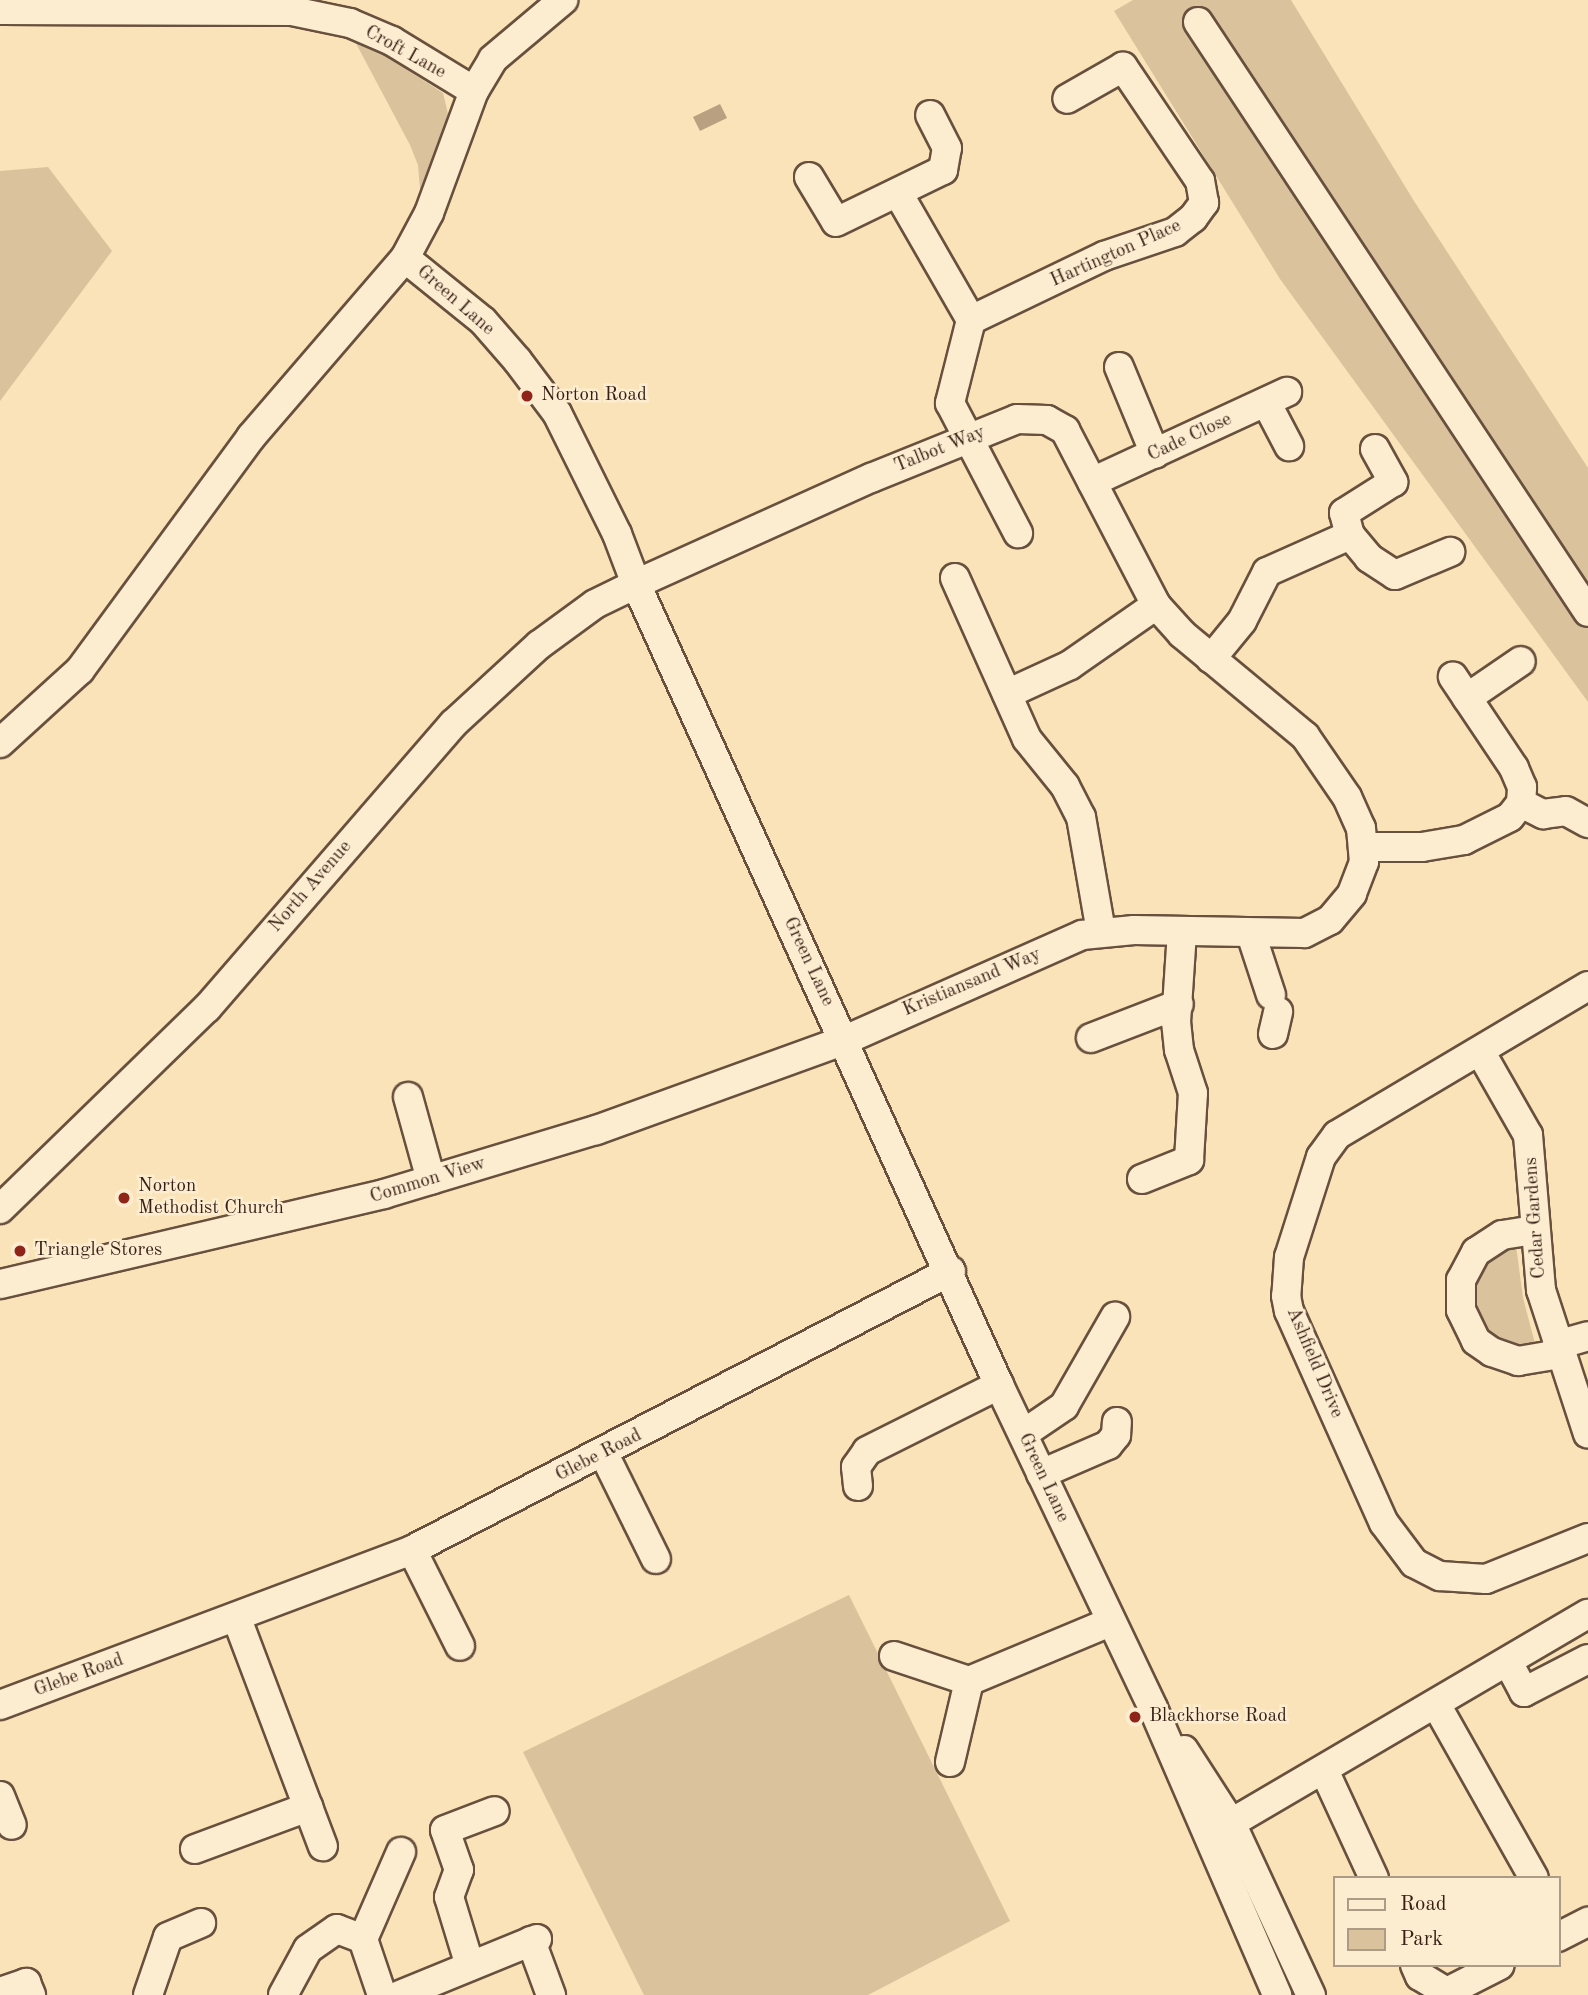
<!DOCTYPE html>
<style>
body{margin:0}
#map{position:relative;width:1588px;height:1995px;overflow:hidden;background:#fae3b8;font-family:"Old Standard TT",serif}
div>[style]{position:absolute}
.green>*{inset:0;background:#d9c29c}
.water>*{inset:0;background:#b8a081}
.roads{filter:drop-shadow(2px 0 #68503e) drop-shadow(-2px 0 #68503e) drop-shadow(0 2px #68503e) drop-shadow(0 -2px #68503e)}
.minor>*{height:28px;margin:-14px;padding:0 14px;transform-origin:14px;border-radius:14px;background:#fcedd1}
.dots>*{width:19px;height:19px;translate:-50% -50%;box-sizing:border-box;border:4px solid #fcedd1;border-radius:50%}
span{translate:-50% -50%;white-space:nowrap;text-align:center;line-height:1.15;-webkit-text-stroke:5px #fcedd1;paint-order:stroke}
.street-label{font-size:19px;color:#371f15}
.poi-label{font-size:19px;color:#371f15}
.left{translate:0 -50%;text-align:left}
.legend{position:absolute;left:1333px;top:1876px;width:228px;height:91px;box-sizing:border-box;background:#fcedd1;border:2px solid #ad9b86;margin:0;padding:9px 12px;list-style:none;font-size:21px;color:#371f15}
.legend li{display:flex;align-items:center;gap:14px;height:35px}
.legend b{width:35px;border:2px solid #ad9b86}
</style>
<div id="map">
<div class="green">
<i style="clip-path:polygon(1133px 0,1291px 0,1414px 201px,1588px 468px,1588px 702px,1280px 279px,1114px 11px)"></i>
<i style="clip-path:polygon(351px 34px,443px 93px,448px 114px,421px 201px,418px 165px,410px 145px)"></i>
<i style="clip-path:polygon(48px 167px,112px 251px,0 401px,0 171px)"></i>
<i style="clip-path:polygon(1515px 1238px,1523px 1298px,1538px 1355px,1493px 1347px,1466px 1293px,1475px 1264px)"></i>
<i style="clip-path:polygon(849px 1595px,1010px 1921px,868px 1995px,644px 1995px,523px 1752px)"></i>
</div>
<div class="water">
<i style="clip-path:polygon(720px 104px,727px 118px,700px 131px,693px 117px)"></i>
</div>
<div class="roads">
<div class="minor">
<i style="left:0;top:10px;width:292px;rotate:0.2deg"></i>
<i style="left:292px;top:11px;width:59px;rotate:11.7deg"></i>
<i style="left:350px;top:23px;width:46px;rotate:23.2deg"></i>
<i style="left:392px;top:41px;width:96px;rotate:31.4deg"></i>
<i style="left:1198px;top:22px;width:707px;rotate:56.53deg"></i>
<i style="left:809px;top:177px;width:52px;rotate:59deg"></i>
<i style="left:836px;top:222px;width:119px;rotate:-25.9deg"></i>
<i style="left:943px;top:170px;width:22px;rotate:-80deg"></i>
<i style="left:947px;top:148px;width:37px;rotate:-117deg"></i>
<i style="left:898px;top:193px;width:146px;rotate:60.1deg"></i>
<i style="left:971px;top:320px;width:148px;rotate:-25.7deg"></i>
<i style="left:1104px;top:256px;width:75px;rotate:-18.7deg"></i>
<i style="left:1175px;top:232px;width:23px;rotate:-38deg"></i>
<i style="left:1193px;top:218px;width:19px;rotate:-54deg"></i>
<i style="left:1204px;top:203px;width:22px;rotate:-100deg"></i>
<i style="left:1200px;top:181px;width:138px;rotate:-124deg"></i>
<i style="left:1123px;top:67px;width:64px;rotate:150.3deg"></i>
<i style="left:405px;top:258px;width:100px;rotate:38.9deg"></i>
<i style="left:483px;top:321px;width:52px;rotate:48.9deg"></i>
<i style="left:517px;top:360px;width:66px;rotate:53deg"></i>
<i style="left:557px;top:413px;width:135px;rotate:63.6deg"></i>
<i style="left:617px;top:534px;width:53px;rotate:69.2deg"></i>
<i style="left:636px;top:584px;width:879px;rotate:65.62deg"></i>
<i style="left:999px;top:1385px;width:358px;rotate:64.5deg"></i>
<i style="left:1153px;top:1708px;width:313px;rotate:66.6deg"></i>
<i style="left:971px;top:320px;width:86px;rotate:104.2deg"></i>
<i style="left:950px;top:403px;width:147px;rotate:62.4deg"></i>
<i style="left:1119px;top:367px;width:94px;rotate:67.5deg"></i>
<i style="left:1266px;top:402px;width:50px;rotate:62.4deg"></i>
<i style="left:1375px;top:449px;width:38px;rotate:61deg"></i>
<i style="left:1393px;top:482px;width:58px;rotate:147.7deg"></i>
<i style="left:1344px;top:513px;width:23px;rotate:75deg"></i>
<i style="left:1350px;top:535px;width:30px;rotate:50deg"></i>
<i style="left:1369px;top:558px;width:31px;rotate:33deg"></i>
<i style="left:1395px;top:575px;width:60px;rotate:-22.7deg"></i>
<i style="left:1092px;top:482px;width:215px;rotate:-24.8deg"></i>
<i style="left:955px;top:578px;width:176px;rotate:65.9deg"></i>
<i style="left:1027px;top:739px;width:60px;rotate:51deg"></i>
<i style="left:1065px;top:786px;width:35px;rotate:63deg"></i>
<i style="left:1081px;top:817px;width:117px;rotate:80.1deg"></i>
<i style="left:1211px;top:659px;width:49px;rotate:-50.8deg"></i>
<i style="left:1242px;top:621px;width:55px;rotate:-63deg"></i>
<i style="left:1267px;top:572px;width:91px;rotate:-24deg"></i>
<i style="left:1007px;top:694px;width:69px;rotate:-24.7deg"></i>
<i style="left:1070px;top:665px;width:105px;rotate:-34.9deg"></i>
<i style="left:1467px;top:698px;width:65px;rotate:-34.4deg"></i>
<i style="left:0;top:743px;width:108px;rotate:-42.4deg"></i>
<i style="left:80px;top:670px;width:289px;rotate:-53.7deg"></i>
<i style="left:251px;top:437px;width:236px;rotate:-49.3deg"></i>
<i style="left:405px;top:258px;width:51px;rotate:-61.9deg"></i>
<i style="left:429px;top:213px;width:130px;rotate:-69.8deg"></i>
<i style="left:474px;top:91px;width:37px;rotate:-59deg"></i>
<i style="left:493px;top:59px;width:92px;rotate:-40.1deg"></i>
<i style="left:1521px;top:803px;width:25px;rotate:27deg"></i>
<i style="left:1543px;top:814px;width:23px;rotate:-7deg"></i>
<i style="left:1566px;top:811px;width:25px;rotate:29deg"></i>
<i style="left:1365px;top:847px;width:57px"></i>
<i style="left:1422px;top:847px;width:43px;rotate:-9.5deg"></i>
<i style="left:1464px;top:840px;width:51px;rotate:-26.6deg"></i>
<i style="left:1510px;top:817px;width:18px;rotate:-52deg"></i>
<i style="left:1521px;top:803px;width:16px;rotate:-86deg"></i>
<i style="left:1522px;top:787px;width:21px;rotate:-113deg"></i>
<i style="left:1514px;top:768px;width:110px;rotate:-123.8deg"></i>
<i style="left:1251px;top:934px;width:64px;rotate:71.8deg"></i>
<i style="left:1588px;top:986px;width:292px;rotate:149.3deg"></i>
<i style="left:1337px;top:1135px;width:27px;rotate:126deg"></i>
<i style="left:1321px;top:1157px;width:105px;rotate:107.7deg"></i>
<i style="left:1289px;top:1257px;width:39px;rotate:94deg"></i>
<i style="left:1286px;top:1296px;width:15px;rotate:79deg"></i>
<i style="left:1289px;top:1311px;width:232px;rotate:65.9deg"></i>
<i style="left:1384px;top:1523px;width:50px;rotate:53.1deg"></i>
<i style="left:1414px;top:1563px;width:29px;rotate:27deg"></i>
<i style="left:1440px;top:1576px;width:46px;rotate:3.7deg"></i>
<i style="left:1486px;top:1579px;width:110px;rotate:-21.9deg"></i>
<i style="left:1273px;top:1034px;width:23px;rotate:-77deg"></i>
<i style="left:1091px;top:1038px;width:94px;rotate:-21.1deg"></i>
<i style="left:1480px;top:1051px;width:97px;rotate:60.3deg"></i>
<i style="left:1528px;top:1135px;width:156px;rotate:85.2deg"></i>
<i style="left:1541px;top:1290px;width:151px;rotate:71.9deg"></i>
<i style="left:408px;top:1097px;width:86px;rotate:74.5deg"></i>
<i style="left:1142px;top:1179px;width:51px;rotate:-22deg"></i>
<i style="left:1189px;top:1160px;width:67px;rotate:-86.6deg"></i>
<i style="left:1193px;top:1093px;width:45px;rotate:-108deg"></i>
<i style="left:1179px;top:1050px;width:28px;rotate:-96deg"></i>
<i style="left:1176px;top:1022px;width:91px;rotate:-86.2deg"></i>
<i style="left:0;top:1209px;width:289px;rotate:-44.2deg"></i>
<i style="left:207px;top:1008px;width:376px;rotate:-49.1deg"></i>
<i style="left:453px;top:724px;width:117px;rotate:-42.6deg"></i>
<i style="left:539px;top:645px;width:69px;rotate:-36.2deg"></i>
<i style="left:595px;top:604px;width:46px;rotate:-26deg"></i>
<i style="left:636px;top:584px;width:258px;rotate:-24.3deg"></i>
<i style="left:871px;top:478px;width:157px;rotate:-22deg"></i>
<i style="left:1017px;top:419px;width:30px;rotate:2deg"></i>
<i style="left:1047px;top:420px;width:21px;rotate:29deg"></i>
<i style="left:1065px;top:430px;width:197px;rotate:62.5deg"></i>
<i style="left:1156px;top:605px;width:39px;rotate:48deg"></i>
<i style="left:1182px;top:634px;width:160px;rotate:39.7deg"></i>
<i style="left:1305px;top:736px;width:74px;rotate:55.5deg"></i>
<i style="left:1347px;top:797px;width:34px;rotate:66deg"></i>
<i style="left:1361px;top:828px;width:34px;rotate:85deg"></i>
<i style="left:1364px;top:862px;width:34px;rotate:111deg"></i>
<i style="left:1352px;top:894px;width:34px;rotate:130deg"></i>
<i style="left:1330px;top:920px;width:29px;rotate:153deg"></i>
<i style="left:1304px;top:933px;width:170px;rotate:-179deg"></i>
<i style="left:1134px;top:930px;width:52px;rotate:174.5deg"></i>
<i style="left:1082px;top:935px;width:259px;rotate:156.1deg"></i>
<i style="left:845px;top:1040px;width:265px;rotate:160.1deg"></i>
<i style="left:596px;top:1130px;width:221px;rotate:163.2deg"></i>
<i style="left:384px;top:1194px;width:394px;rotate:166.8deg"></i>
<i style="left:1534px;top:1230px;width:32px;rotate:171deg"></i>
<i style="left:1502px;top:1235px;width:31px;rotate:147deg"></i>
<i style="left:1476px;top:1252px;width:32px;rotate:118deg"></i>
<i style="left:1461px;top:1280px;width:30px;rotate:90deg"></i>
<i style="left:1461px;top:1310px;width:34px;rotate:64deg"></i>
<i style="left:1476px;top:1341px;width:19px;rotate:35deg"></i>
<i style="left:1492px;top:1352px;width:28px;rotate:19deg"></i>
<i style="left:1518px;top:1361px;width:43px;rotate:-9.5deg"></i>
<i style="left:1557px;top:1345px;width:32px;rotate:-16deg"></i>
<i style="left:1023px;top:1434px;width:50px;rotate:-34.3deg"></i>
<i style="left:1064px;top:1406px;width:103px;rotate:-60.2deg"></i>
<i style="left:604px;top:1454px;width:117px;rotate:63.7deg"></i>
<i style="left:1041px;top:1474px;width:73px;rotate:-23.4deg"></i>
<i style="left:1108px;top:1445px;width:13px;rotate:-51deg"></i>
<i style="left:1116px;top:1435px;width:13px;rotate:-86deg"></i>
<i style="left:858px;top:1486px;width:19px;rotate:-96deg"></i>
<i style="left:856px;top:1467px;width:19px;rotate:-55deg"></i>
<i style="left:867px;top:1451px;width:148px;rotate:-26.6deg"></i>
<i style="left:412px;top:1550px;width:107px;rotate:63.4deg"></i>
<i style="left:237px;top:1619px;width:243px;rotate:69.3deg"></i>
<i style="left:894px;top:1656px;width:79px;rotate:18.4deg"></i>
<i style="left:1508px;top:1662px;width:34px;rotate:62deg"></i>
<i style="left:1524px;top:1692px;width:72px;rotate:-27.3deg"></i>
<i style="left:0;top:1705px;width:440px;rotate:-20.6deg"></i>
<i style="left:412px;top:1550px;width:607px;rotate:-27.37deg"></i>
<i style="left:1437px;top:1706px;width:197px;rotate:60.6deg"></i>
<i style="left:1184px;top:1750px;width:87px;rotate:57.2deg"></i>
<i style="left:1231px;top:1823px;width:190px;rotate:65.1deg"></i>
<i style="left:950px;top:1762px;width:83px;rotate:-76.8deg"></i>
<i style="left:969px;top:1681px;width:153px;rotate:-22.7deg"></i>
<i style="left:1324px;top:1770px;width:119px;rotate:65.2deg"></i>
<i style="left:0;top:1796px;width:31px;rotate:68deg"></i>
<i style="left:1209px;top:1836px;width:439px;rotate:-30.4deg"></i>
<i style="left:195px;top:1849px;width:121px;rotate:-20.4deg"></i>
<i style="left:1558px;top:1937px;width:34px;rotate:-27deg"></i>
<i style="left:363px;top:1939px;width:95px;rotate:-66.4deg"></i>
<i style="left:531px;top:1941px;width:58px;rotate:69.7deg"></i>
<i style="left:1415px;top:1965px;width:12px;rotate:66deg"></i>
<i style="left:1420px;top:1976px;width:31px;rotate:31deg"></i>
<i style="left:1447px;top:1992px;width:59px;rotate:-27deg"></i>
<i style="left:470px;top:1966px;width:72px;rotate:-106.9deg"></i>
<i style="left:449px;top:1897px;width:29px;rotate:-70deg"></i>
<i style="left:459px;top:1870px;width:42px;rotate:-109.3deg"></i>
<i style="left:445px;top:1830px;width:53px;rotate:-20.8deg"></i>
<i style="left:0;top:1992px;width:28px;rotate:-19deg"></i>
<i style="left:26px;top:1983px;width:13px;rotate:67deg"></i>
<i style="left:148px;top:1995px;width:61px;rotate:-71deg"></i>
<i style="left:168px;top:1937px;width:36px;rotate:-23deg"></i>
<i style="left:283px;top:1995px;width:52px;rotate:-61.5deg"></i>
<i style="left:308px;top:1949px;width:35px;rotate:-35deg"></i>
<i style="left:337px;top:1929px;width:28px;rotate:21deg"></i>
<i style="left:363px;top:1939px;width:59px;rotate:71.3deg"></i>
<i style="left:400px;top:1995px;width:148px;rotate:-22.2deg"></i>
</div>
</div>
<div class="dots">
<i style="left:527px;top:396px;background:#8f2418"></i>
<i style="left:124px;top:1198px;background:#8f2418"></i>
<i style="left:20px;top:1251px;background:#8f2418"></i>
<i style="left:1135px;top:1717px;background:#8f2418"></i>
</div>
<div class="street-label">
<span style="left:405px;top:53px;rotate:29deg">Croft Lane</span>
<span style="left:1116px;top:254px;rotate:-24deg">Hartington Place</span>
<span style="left:455px;top:301px;rotate:41deg">Green Lane</span>
<span style="left:1190px;top:438px;rotate:-25deg">Cade Close</span>
<span style="left:940px;top:450px;rotate:-22deg">Talbot Way</span>
<span style="left:311px;top:887px;rotate:-49deg">North Avenue</span>
<span style="left:808px;top:962px;rotate:65deg">Green Lane</span>
<span style="left:972px;top:983px;rotate:-23deg">Kristiansand Way</span>
<span style="left:428px;top:1181px;rotate:-17deg">Common View</span>
<span style="left:1536px;top:1218px;rotate:-94deg">Cedar Gardens</span>
<span style="left:1314px;top:1363px;rotate:67deg">Ashfield Drive</span>
<span style="left:599px;top:1456px;rotate:-27deg">Glebe Road</span>
<span style="left:1043px;top:1478px;rotate:65deg">Green Lane</span>
<span style="left:79px;top:1676px;rotate:-20deg">Glebe Road</span>
</div>
<div class="poi-label">
<span class="left" style="left:541px;top:396px">Norton Road</span>
<span class="left" style="left:138px;top:1198px">Norton<br>Methodist Church</span>
<span class="left" style="left:34px;top:1251px">Triangle Stores</span>
<span class="left" style="left:1149px;top:1717px">Blackhorse Road</span>
</div>
<ul class="legend">
<li><b style="height:9px;background:#fcedd1"></b>Road</li>
<li><b style="height:19px;background:#d9c29c"></b>Park</li>
</ul>
</div>
